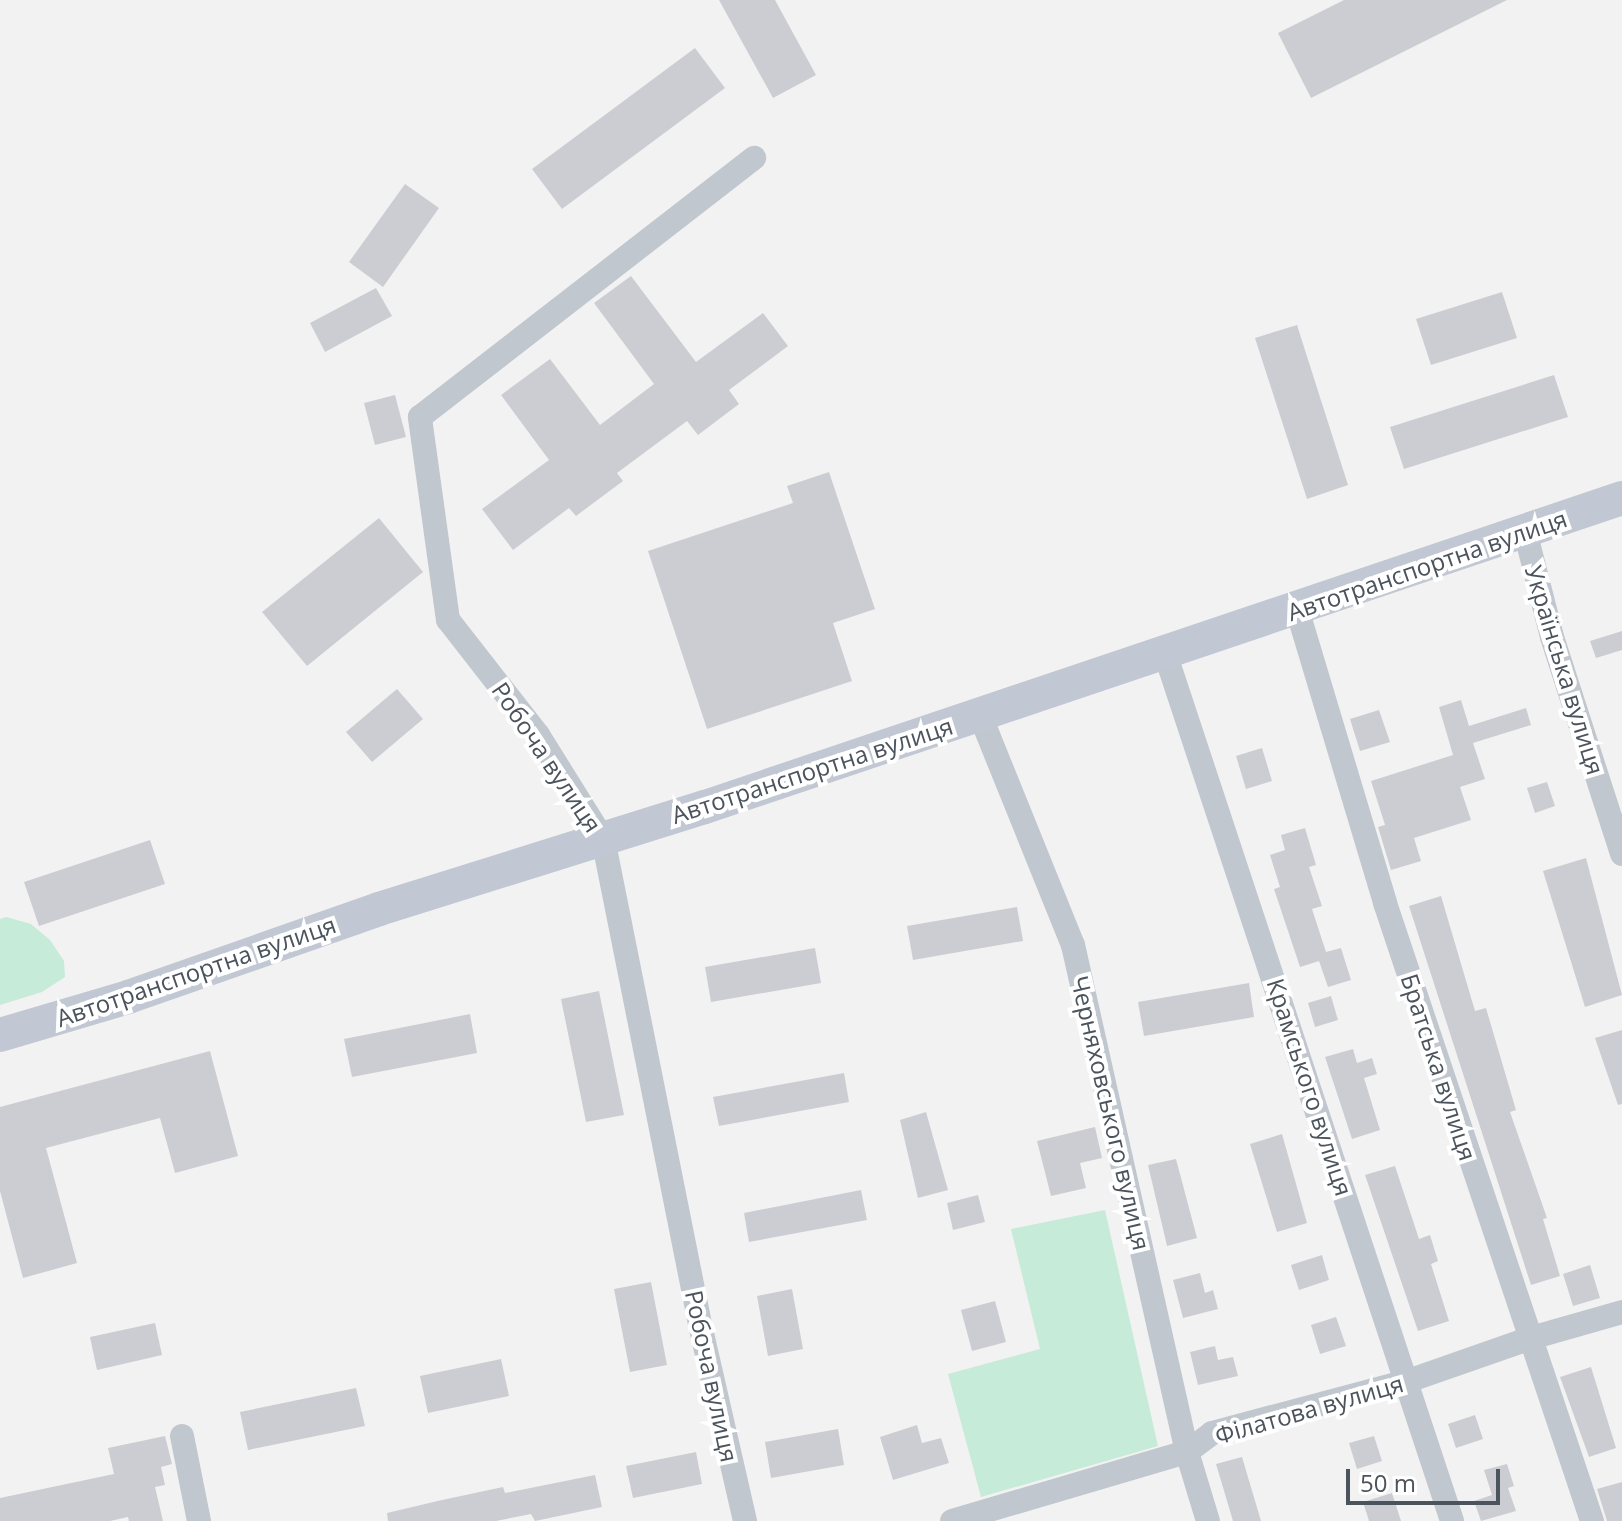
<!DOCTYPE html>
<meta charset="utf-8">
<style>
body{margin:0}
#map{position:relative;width:1622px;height:1521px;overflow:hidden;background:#f3f2f2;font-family:"Open Sans",sans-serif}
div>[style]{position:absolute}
.green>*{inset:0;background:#c6ebd8}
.building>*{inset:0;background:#cccdd3}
.street>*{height:24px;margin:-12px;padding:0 12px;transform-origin:12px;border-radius:12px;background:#c1c7ce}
.secondary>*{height:34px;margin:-17px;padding:0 17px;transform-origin:17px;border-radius:17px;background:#c1c8d3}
span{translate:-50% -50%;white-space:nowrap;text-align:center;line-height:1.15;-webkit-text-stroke:8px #fff;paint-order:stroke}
.street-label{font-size:24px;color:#4b535d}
.scale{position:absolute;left:1346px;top:1469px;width:154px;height:36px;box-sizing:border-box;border:4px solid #4b535d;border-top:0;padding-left:10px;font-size:24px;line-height:28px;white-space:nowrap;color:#4b535d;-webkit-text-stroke:6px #fff;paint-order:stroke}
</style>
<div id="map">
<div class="green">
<i style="clip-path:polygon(6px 917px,31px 924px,50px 940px,64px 961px,65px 977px,42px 992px,0 1005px,0 919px)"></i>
<i style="clip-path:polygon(1105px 1210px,1158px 1446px,981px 1497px,948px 1374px,1040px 1349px,1011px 1229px)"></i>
</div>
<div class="building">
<i style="clip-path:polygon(719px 0,775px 0,816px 75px,773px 98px)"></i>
<i style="clip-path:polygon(1344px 0,1507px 0,1311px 98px,1278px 33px)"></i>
<i style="clip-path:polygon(695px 48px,725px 88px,562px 209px,532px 169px)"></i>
<i style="clip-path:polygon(405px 184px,439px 208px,383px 287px,349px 262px)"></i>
<i style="clip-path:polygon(631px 276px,696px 362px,763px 313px,788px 346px,729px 390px,739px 404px,698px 435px,687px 421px,617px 473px,623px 481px,576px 516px,569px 508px,513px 550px,482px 509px,549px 460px,501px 395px,550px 359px,600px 425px,654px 384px,594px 303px)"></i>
<i style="clip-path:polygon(376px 288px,392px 316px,325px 352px,310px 323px)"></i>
<i style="clip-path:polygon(1502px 292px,1517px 338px,1431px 365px,1416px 319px)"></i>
<i style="clip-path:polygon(1297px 325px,1348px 485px,1307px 499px,1255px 338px)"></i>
<i style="clip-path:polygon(1554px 375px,1568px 417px,1404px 469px,1390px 427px)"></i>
<i style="clip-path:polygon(395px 395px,406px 437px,375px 445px,364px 403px)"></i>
<i style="clip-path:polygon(829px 472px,875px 609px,833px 623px,852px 681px,707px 729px,648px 551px,793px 503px,787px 486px)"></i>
<i style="clip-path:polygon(379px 518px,423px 572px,307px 666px,262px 612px)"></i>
<i style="clip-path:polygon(1622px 631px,1622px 650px,1596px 658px,1590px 641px)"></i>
<i style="clip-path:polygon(397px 689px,423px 719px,372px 762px,346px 732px)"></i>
<i style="clip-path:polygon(1461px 700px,1469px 726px,1526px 708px,1531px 725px,1473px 743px,1485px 779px,1460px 787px,1471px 820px,1414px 838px,1421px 861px,1391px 870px,1378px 827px,1385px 825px,1371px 781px,1453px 755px,1439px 707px)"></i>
<i style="clip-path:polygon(1379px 710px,1390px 742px,1360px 751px,1350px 719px)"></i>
<i style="clip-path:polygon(1262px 748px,1272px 781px,1246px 789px,1236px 756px)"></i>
<i style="clip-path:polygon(1547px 782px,1555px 806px,1535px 813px,1527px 788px)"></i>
<i style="clip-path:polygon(1305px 828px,1316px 865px,1309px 867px,1322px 906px,1312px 909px,1326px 952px,1341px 948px,1351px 980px,1328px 987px,1319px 961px,1300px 967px,1274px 889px,1280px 887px,1270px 855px,1285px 850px,1281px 835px)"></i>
<i style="clip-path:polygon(150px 840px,165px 884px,39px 926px,24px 882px)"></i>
<i style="clip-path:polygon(1586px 858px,1622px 995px,1585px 1007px,1543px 871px)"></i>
<i style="clip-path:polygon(1441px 896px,1475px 1011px,1486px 1008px,1516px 1110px,1510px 1112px,1547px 1218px,1543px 1219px,1560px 1276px,1531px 1285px,1409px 906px)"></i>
<i style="clip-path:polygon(1017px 907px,1023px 941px,913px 960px,907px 926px)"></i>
<i style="clip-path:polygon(815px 948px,821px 983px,711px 1002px,705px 967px)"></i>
<i style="clip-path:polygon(1249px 983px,1254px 1017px,1144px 1036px,1138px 1002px)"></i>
<i style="clip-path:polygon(599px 991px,624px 1115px,586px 1122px,561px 999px)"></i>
<i style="clip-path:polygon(1331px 996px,1338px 1020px,1315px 1027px,1308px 1003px)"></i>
<i style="clip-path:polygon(470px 1014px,477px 1053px,352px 1077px,344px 1039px)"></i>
<i style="clip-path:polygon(1622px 1030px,1622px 1104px,1618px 1105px,1595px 1038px)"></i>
<i style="clip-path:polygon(1353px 1049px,1357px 1063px,1372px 1058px,1377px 1074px,1364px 1078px,1380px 1130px,1352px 1139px,1325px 1057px)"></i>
<i style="clip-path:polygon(210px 1051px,238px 1156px,175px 1173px,160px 1118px,46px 1148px,77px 1263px,23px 1278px,0 1191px,0 1107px)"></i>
<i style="clip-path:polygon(844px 1073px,849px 1102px,719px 1126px,713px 1097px)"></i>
<i style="clip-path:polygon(926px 1112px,948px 1190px,918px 1198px,900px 1120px)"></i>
<i style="clip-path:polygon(1095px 1127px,1102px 1158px,1080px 1163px,1086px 1188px,1051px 1196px,1037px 1141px)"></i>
<i style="clip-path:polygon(1282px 1134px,1307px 1223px,1277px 1232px,1250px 1144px)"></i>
<i style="clip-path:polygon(1176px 1159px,1197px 1238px,1167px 1246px,1148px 1165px)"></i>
<i style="clip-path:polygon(1395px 1166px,1419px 1239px,1430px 1235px,1438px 1261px,1431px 1264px,1449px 1321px,1418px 1331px,1365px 1175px)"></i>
<i style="clip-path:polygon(861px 1190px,867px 1220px,749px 1242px,744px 1213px)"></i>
<i style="clip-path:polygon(978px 1195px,985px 1222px,953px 1230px,947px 1203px)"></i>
<i style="clip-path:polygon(1322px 1255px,1329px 1280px,1299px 1290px,1291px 1265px)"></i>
<i style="clip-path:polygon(1590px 1265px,1600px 1298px,1573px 1306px,1563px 1274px)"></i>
<i style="clip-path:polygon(1200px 1273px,1205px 1293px,1213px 1290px,1218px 1309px,1183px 1318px,1173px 1280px)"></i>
<i style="clip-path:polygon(651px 1282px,667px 1365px,630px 1372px,614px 1289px)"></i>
<i style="clip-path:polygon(792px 1289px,803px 1349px,768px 1356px,757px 1296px)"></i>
<i style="clip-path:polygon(995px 1301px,1006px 1342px,972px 1351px,961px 1310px)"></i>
<i style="clip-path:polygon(1336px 1317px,1346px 1346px,1320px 1354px,1311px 1325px)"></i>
<i style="clip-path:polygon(155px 1323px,162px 1355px,97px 1370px,90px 1337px)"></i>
<i style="clip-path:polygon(1215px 1346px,1218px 1360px,1233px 1357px,1238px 1376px,1198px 1385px,1190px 1352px)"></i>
<i style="clip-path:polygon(501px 1359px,509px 1396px,428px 1413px,420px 1376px)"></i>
<i style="clip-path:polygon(1591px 1367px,1616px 1448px,1589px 1457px,1560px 1377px)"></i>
<i style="clip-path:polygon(356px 1388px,365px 1426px,248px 1450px,240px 1412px)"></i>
<i style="clip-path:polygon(1475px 1415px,1483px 1439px,1456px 1448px,1448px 1424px)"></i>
<i style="clip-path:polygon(917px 1425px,922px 1443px,941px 1438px,949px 1463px,893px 1480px,880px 1437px)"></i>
<i style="clip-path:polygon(838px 1429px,844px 1465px,771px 1478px,765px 1442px)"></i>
<i style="clip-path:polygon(165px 1436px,172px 1464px,161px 1467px,165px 1485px,155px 1487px,163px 1521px,129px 1521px,128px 1517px,110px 1521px,0 1521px,0 1498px,114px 1474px,108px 1448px)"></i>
<i style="clip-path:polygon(1374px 1436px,1382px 1461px,1357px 1469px,1349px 1443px)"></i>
<i style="clip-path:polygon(696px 1452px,702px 1484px,633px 1498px,626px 1466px)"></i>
<i style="clip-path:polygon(1242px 1457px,1261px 1521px,1233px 1521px,1216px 1464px)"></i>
<i style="clip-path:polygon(1507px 1464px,1514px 1486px,1508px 1488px,1516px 1511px,1481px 1521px,1474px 1501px,1492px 1495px,1484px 1470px)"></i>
<i style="clip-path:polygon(595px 1475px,602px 1507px,535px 1521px,531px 1514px,496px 1521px,388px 1521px,387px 1513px,442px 1500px,503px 1487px,505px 1493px)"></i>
<i style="clip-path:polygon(1622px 1482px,1622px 1521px,1607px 1521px,1597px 1489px)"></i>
<i style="clip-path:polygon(1392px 1493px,1401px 1521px,1369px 1521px,1363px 1502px)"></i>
</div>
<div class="street">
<i style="left:1525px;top:531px;width:109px;rotate:75.7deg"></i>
<i style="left:1552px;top:637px;width:228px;rotate:72.1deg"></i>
<i style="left:1297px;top:609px;width:307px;rotate:73.3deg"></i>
<i style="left:1385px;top:903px;width:652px;rotate:71.48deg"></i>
<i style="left:1165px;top:653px;width:914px;rotate:71.7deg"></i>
<i style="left:980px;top:715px;width:248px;rotate:68deg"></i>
<i style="left:1073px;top:945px;width:520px;rotate:77.33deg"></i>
<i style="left:1187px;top:1452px;width:72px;rotate:73.1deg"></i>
<i style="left:182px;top:1436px;width:87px;rotate:78.7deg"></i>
<i style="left:745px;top:1521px;width:202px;rotate:-102.9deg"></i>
<i style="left:700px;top:1324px;width:495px;rotate:-101.3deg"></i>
<i style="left:603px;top:839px;width:123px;rotate:-122deg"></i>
<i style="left:538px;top:735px;width:146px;rotate:-128deg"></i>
<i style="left:448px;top:620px;width:205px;rotate:-97.9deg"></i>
<i style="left:420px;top:417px;width:423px;rotate:-37.8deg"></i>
<i style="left:952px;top:1521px;width:245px;rotate:-16.4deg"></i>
<i style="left:1187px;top:1452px;width:31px;rotate:-37deg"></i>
<i style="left:1212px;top:1433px;width:203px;rotate:-14.9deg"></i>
<i style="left:1408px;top:1381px;width:130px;rotate:-19.3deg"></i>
<i style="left:1531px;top:1338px;width:95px;rotate:-15.9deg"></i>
</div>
<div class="secondary">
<i style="left:0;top:1035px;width:134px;rotate:-16.5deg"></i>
<i style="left:128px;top:997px;width:266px;rotate:-19.3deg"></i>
<i style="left:379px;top:909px;width:342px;rotate:-17.4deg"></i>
<i style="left:705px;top:807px;width:968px;rotate:-18.62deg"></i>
</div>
<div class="street-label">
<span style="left:1427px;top:565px;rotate:-19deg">Автотранспортна вулиця</span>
<span style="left:1565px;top:670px;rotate:73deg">Українська вулиця</span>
<span style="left:547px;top:757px;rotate:56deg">Робоча вулиця</span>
<span style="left:812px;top:770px;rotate:-18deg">Автотранспортна вулиця</span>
<span style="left:196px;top:971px;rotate:-19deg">Автотранспортна вулиця</span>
<span style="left:1439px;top:1067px;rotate:72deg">Братська вулиця</span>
<span style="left:1310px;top:1087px;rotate:72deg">Крамського вулиця</span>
<span style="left:1111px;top:1113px;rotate:77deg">Черняховського вулиця</span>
<span style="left:712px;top:1376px;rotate:78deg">Робоча вулиця</span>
<span style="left:1309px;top:1409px;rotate:-16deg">Філатова вулиця</span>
</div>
<div class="scale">50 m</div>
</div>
